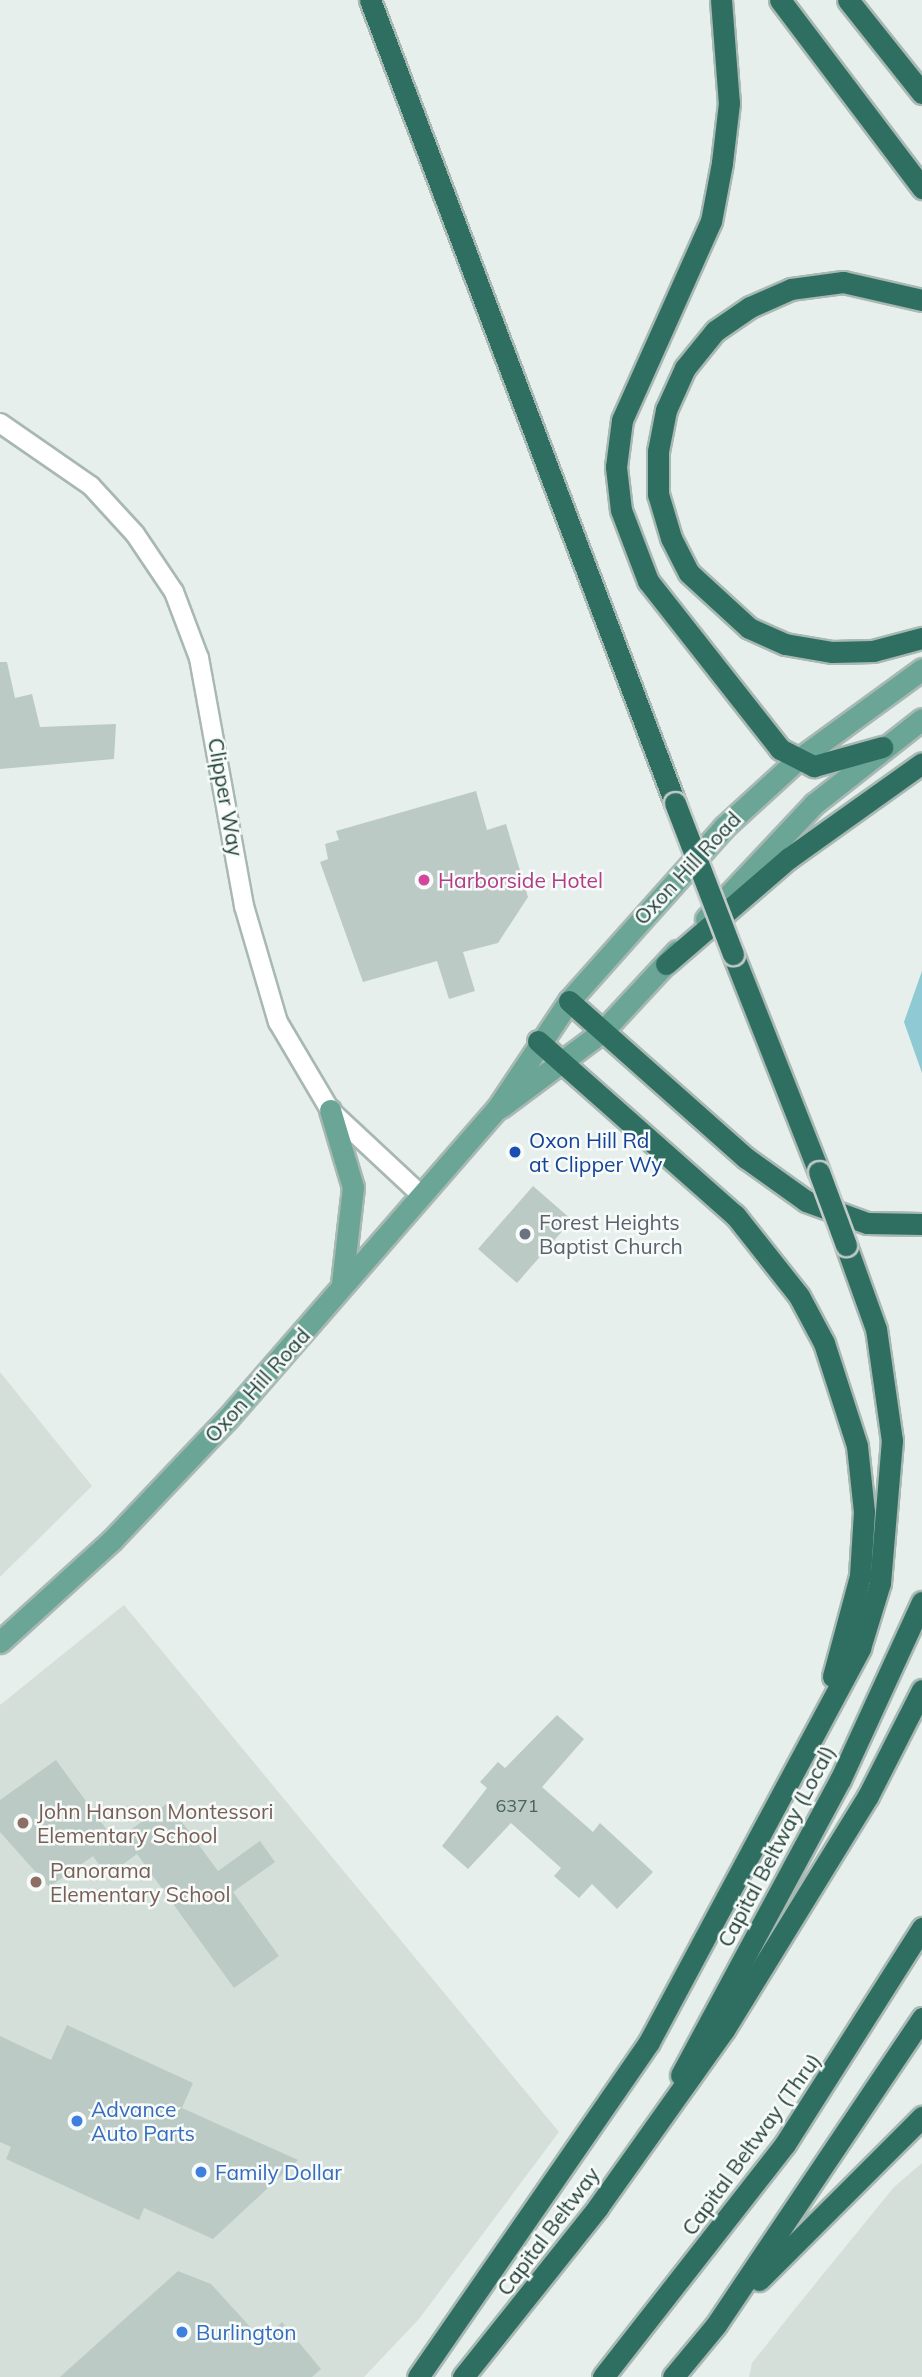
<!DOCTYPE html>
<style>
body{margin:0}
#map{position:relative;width:922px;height:2377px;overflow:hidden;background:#e6efeb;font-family:Mulish,sans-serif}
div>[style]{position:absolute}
.built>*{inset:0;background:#d4dfda}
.water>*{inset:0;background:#8ec9d4}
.building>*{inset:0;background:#bbcac4}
.roads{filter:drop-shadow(2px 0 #a8b8b2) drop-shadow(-2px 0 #a8b8b2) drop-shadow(0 2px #a8b8b2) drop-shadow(0 -2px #a8b8b2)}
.street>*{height:18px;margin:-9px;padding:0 9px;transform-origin:9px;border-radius:9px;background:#fff}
.primary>*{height:21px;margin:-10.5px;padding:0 10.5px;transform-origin:10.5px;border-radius:10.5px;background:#6aa596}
.highway>*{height:21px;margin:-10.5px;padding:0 10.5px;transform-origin:10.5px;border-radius:10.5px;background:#2f6f62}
.bridges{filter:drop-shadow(2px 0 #c2cac8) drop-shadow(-2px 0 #c2cac8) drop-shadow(0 2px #c2cac8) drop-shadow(0 -2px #c2cac8)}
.highway-bridge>*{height:21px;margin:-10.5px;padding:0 10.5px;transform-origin:10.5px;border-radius:10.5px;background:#2f6f62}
.dots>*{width:19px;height:19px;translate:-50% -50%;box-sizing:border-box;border:4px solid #f7fbf9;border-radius:50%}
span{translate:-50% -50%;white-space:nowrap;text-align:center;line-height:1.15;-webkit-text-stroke:5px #f7fbf9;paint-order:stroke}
.number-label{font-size:18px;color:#4a645c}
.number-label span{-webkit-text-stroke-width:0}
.street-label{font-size:21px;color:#24423a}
.hotel-label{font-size:21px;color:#b23c85}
.left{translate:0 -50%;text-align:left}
.transit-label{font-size:21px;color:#164399}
.worship-label{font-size:21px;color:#5b616d}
.education-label{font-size:21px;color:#785e54}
.shop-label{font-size:21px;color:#366cbe}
</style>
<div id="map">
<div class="built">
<i style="clip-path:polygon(0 1372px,92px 1486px,0 1577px)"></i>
<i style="clip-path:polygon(124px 1605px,559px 2132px,419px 2319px,364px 2377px,0 2377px,0 1705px)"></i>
<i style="clip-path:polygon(922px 2163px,922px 2377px,749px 2377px,752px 2363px,794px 2310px,894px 2187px)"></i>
</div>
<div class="water">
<i style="clip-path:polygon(922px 971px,922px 1073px,904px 1022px)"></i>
</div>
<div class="building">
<i style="clip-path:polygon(0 662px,7px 662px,15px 698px,32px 694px,40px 727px,116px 724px,114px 759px,0 769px)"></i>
<i style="clip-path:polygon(476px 791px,487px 830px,506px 824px,528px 897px,498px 943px,463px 952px,475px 991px,449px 999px,437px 961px,363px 982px,320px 862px,328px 859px,325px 844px,339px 840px,336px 831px)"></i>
<i style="clip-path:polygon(533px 1186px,572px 1220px,517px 1283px,478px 1249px)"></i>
<i style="clip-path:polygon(557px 1715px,584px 1739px,542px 1787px,593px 1832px,600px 1823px,653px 1872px,617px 1909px,592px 1884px,579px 1898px,554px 1876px,561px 1868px,511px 1823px,468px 1869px,442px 1846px,487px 1788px,480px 1782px,498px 1762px,505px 1768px)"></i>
<i style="clip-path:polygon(56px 1760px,115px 1841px,168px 1803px,218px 1871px,260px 1841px,275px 1862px,233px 1892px,279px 1956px,234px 1988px,137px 1854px,107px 1876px,93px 1856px,49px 1887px,0 1832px,0 1800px)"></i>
<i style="clip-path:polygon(67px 2025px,193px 2083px,182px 2108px,298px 2160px,213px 2239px,144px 2208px,139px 2220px,6px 2159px,11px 2147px,0 2142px,0 2036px,51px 2060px)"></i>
<i style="clip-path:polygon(178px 2271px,211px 2284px,263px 2341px,282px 2322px,321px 2369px,312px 2377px,60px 2377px)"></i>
</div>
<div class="roads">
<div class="street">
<i style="left:0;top:423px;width:111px;rotate:34.7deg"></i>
<i style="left:91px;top:486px;width:65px;rotate:47.5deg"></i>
<i style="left:135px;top:534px;width:70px;rotate:56.1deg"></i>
<i style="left:174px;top:592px;width:71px;rotate:69.3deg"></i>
<i style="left:199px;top:658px;width:252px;rotate:79.7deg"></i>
<i style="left:244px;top:906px;width:121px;rotate:73.7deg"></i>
<i style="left:278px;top:1022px;width:102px;rotate:59.4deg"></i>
<i style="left:330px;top:1110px;width:125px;rotate:43deg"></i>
</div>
<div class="primary">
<i style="left:706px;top:919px;width:158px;rotate:-46.8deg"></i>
<i style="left:814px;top:804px;width:137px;rotate:-38.2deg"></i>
<i style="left:501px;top:1107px;width:127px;rotate:-36.7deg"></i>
<i style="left:603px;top:1031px;width:109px;rotate:-47.2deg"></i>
<i style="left:330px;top:1110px;width:80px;rotate:73.4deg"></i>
<i style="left:353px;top:1187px;width:97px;rotate:96.5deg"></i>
<i style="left:0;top:1642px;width:151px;rotate:-42.3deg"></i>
<i style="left:112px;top:1540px;width:167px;rotate:-46.5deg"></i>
<i style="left:227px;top:1419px;width:410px;rotate:-49deg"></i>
<i style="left:496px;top:1110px;width:131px;rotate:-56.2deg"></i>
<i style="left:569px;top:1001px;width:233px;rotate:-48.3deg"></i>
<i style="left:724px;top:827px;width:98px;rotate:-42.5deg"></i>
<i style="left:796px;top:761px;width:156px;rotate:-36.1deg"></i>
</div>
<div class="highway">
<i style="left:370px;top:0;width:859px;rotate:69.2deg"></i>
<i style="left:721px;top:0;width:103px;rotate:85.6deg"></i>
<i style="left:729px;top:103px;width:60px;rotate:96.7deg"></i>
<i style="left:722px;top:163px;width:59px;rotate:100.7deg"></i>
<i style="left:711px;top:221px;width:218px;rotate:114.1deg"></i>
<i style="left:622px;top:420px;width:47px;rotate:97.3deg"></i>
<i style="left:616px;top:467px;width:43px;rotate:83.4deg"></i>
<i style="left:621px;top:510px;width:76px;rotate:69.2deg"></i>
<i style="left:648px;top:581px;width:214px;rotate:51.8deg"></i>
<i style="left:780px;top:749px;width:38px;rotate:27deg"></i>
<i style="left:814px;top:766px;width:71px;rotate:-15.6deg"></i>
<i style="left:780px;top:0;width:236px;rotate:52.9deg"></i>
<i style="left:848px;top:0;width:119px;rotate:51.5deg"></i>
<i style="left:922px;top:300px;width:81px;rotate:-167.2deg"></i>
<i style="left:843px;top:282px;width:52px;rotate:172.3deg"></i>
<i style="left:791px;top:289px;width:45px;rotate:156.3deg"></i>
<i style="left:750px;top:307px;width:42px;rotate:145.6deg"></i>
<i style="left:715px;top:331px;width:48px;rotate:129deg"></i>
<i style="left:685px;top:368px;width:46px;rotate:114.3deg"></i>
<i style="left:666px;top:410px;width:42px;rotate:101deg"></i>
<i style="left:658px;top:451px;width:43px;rotate:90deg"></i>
<i style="left:658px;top:494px;width:46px;rotate:73.5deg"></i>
<i style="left:671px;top:538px;width:39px;rotate:63deg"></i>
<i style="left:689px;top:573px;width:81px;rotate:42.5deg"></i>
<i style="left:749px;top:628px;width:39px;rotate:24deg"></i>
<i style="left:785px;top:644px;width:48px;rotate:9.7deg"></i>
<i style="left:832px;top:652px;width:41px;rotate:-1.4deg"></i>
<i style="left:873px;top:651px;width:51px;rotate:-14.9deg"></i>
<i style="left:733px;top:954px;width:234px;rotate:68.5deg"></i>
<i style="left:666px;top:964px;width:162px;rotate:-40.8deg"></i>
<i style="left:789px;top:858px;width:163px;rotate:-35.5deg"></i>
<i style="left:569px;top:1001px;width:237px;rotate:41.6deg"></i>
<i style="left:746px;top:1158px;width:74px;rotate:35.6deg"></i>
<i style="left:806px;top:1201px;width:65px;rotate:19.8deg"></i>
<i style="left:867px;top:1223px;width:55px;rotate:1deg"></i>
<i style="left:538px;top:1041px;width:263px;rotate:41.5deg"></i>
<i style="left:735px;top:1215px;width:103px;rotate:51.7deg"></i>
<i style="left:799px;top:1296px;width:53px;rotate:62deg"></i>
<i style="left:824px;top:1343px;width:108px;rotate:72.2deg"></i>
<i style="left:857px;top:1446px;width:66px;rotate:83.9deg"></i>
<i style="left:864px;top:1512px;width:64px;rotate:93.6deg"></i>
<i style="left:860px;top:1576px;width:104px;rotate:105.1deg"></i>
<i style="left:681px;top:2075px;width:335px;rotate:-61.7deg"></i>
<i style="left:840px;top:1780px;width:196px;rotate:-65.3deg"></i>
<i style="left:759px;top:2280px;width:231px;rotate:-45deg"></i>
<i style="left:418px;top:2377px;width:407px;rotate:-55.4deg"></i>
<i style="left:649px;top:2042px;width:447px;rotate:-61.8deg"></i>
<i style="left:860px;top:1648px;width:68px;rotate:-72.9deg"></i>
<i style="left:880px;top:1583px;width:143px;rotate:-85.2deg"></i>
<i style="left:892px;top:1441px;width:113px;rotate:-98.1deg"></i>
<i style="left:876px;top:1329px;width:89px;rotate:-109.7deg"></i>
<i style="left:463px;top:2377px;width:217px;rotate:-51.5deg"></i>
<i style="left:598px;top:2207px;width:217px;rotate:-54.6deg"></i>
<i style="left:724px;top:2030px;width:275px;rotate:-58.4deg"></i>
<i style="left:868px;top:1796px;width:119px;rotate:-63deg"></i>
<i style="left:603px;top:2377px;width:296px;rotate:-52deg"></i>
<i style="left:785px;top:2144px;width:256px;rotate:-57.6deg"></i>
<i style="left:673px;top:2377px;width:67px;rotate:-50.4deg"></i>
<i style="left:716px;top:2325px;width:370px;rotate:-56.1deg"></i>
</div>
</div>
<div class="bridges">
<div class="highway-bridge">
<i style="left:675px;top:803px;width:162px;rotate:69deg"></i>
<i style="left:819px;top:1172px;width:78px;rotate:69.7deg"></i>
</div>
</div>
<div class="dots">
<i style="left:424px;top:880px;background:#d1479c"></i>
<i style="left:515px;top:1152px;background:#1a4fb4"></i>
<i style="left:525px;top:1234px;background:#6b7280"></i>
<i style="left:23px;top:1823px;background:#8d6e63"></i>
<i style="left:36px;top:1882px;background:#8d6e63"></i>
<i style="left:77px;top:2121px;background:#3f7fe0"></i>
<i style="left:201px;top:2172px;background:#3f7fe0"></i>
<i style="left:182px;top:2332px;background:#3f7fe0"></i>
</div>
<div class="number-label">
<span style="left:517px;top:1806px">6371</span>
</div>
<div class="street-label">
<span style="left:226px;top:797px;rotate:80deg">Clipper Way</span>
<span style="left:687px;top:868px;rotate:-47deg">Oxon Hill Road</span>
<span style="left:257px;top:1385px;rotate:-48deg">Oxon Hill Road</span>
<span style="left:776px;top:1846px;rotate:-62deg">Capital Beltway (Local)</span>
<span style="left:751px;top:2144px;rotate:-54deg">Capital Beltway (Thru)</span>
<span style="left:548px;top:2231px;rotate:-53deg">Capital Beltway</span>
</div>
<div class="hotel-label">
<span class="left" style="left:438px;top:880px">Harborside Hotel</span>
</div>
<div class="transit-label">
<span class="left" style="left:529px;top:1152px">Oxon Hill Rd<br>at Clipper Wy</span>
</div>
<div class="worship-label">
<span class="left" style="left:539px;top:1234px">Forest Heights<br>Baptist Church</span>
</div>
<div class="education-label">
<span class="left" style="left:37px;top:1823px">John Hanson Montessori<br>Elementary School</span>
<span class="left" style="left:50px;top:1882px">Panorama<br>Elementary School</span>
</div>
<div class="shop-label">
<span class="left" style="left:91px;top:2121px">Advance<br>Auto Parts</span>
<span class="left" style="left:215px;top:2172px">Family Dollar</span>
<span class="left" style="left:196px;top:2332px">Burlington</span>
</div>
</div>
